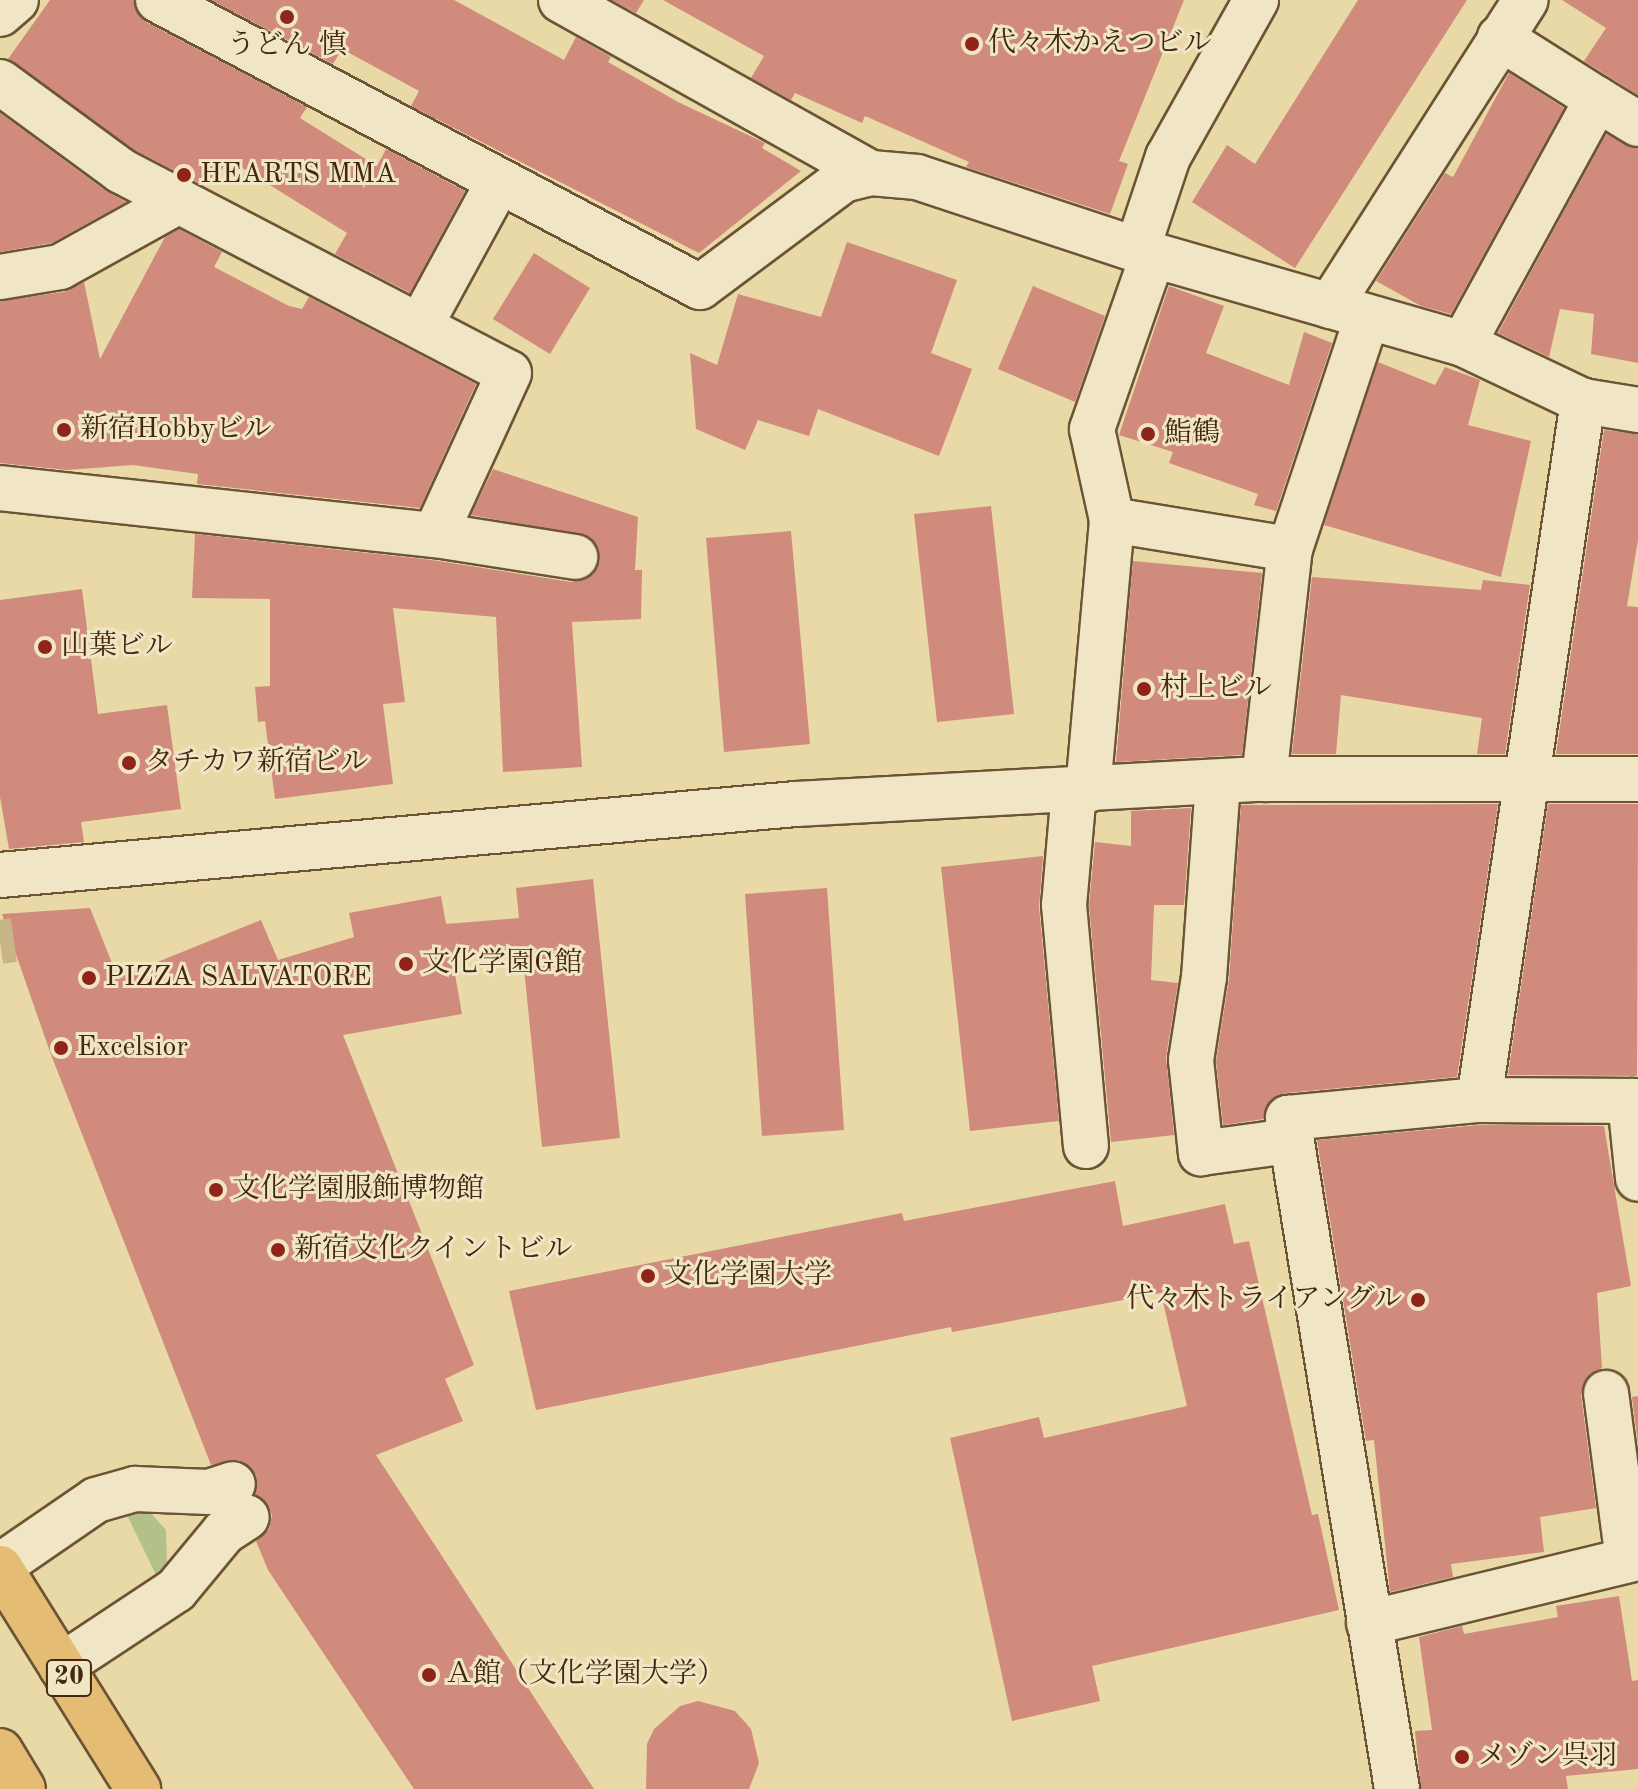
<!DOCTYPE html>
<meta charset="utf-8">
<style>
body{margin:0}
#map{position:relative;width:1638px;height:1789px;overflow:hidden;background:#e8d9a7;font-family:"Old Standard TT","Noto Serif JP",serif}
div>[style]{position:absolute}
.green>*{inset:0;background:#b4c089}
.building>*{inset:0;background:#d08b7c}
.minor-tunnel>*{height:44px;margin-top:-22px;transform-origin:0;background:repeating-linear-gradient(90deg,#c7b588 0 44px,transparent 0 66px)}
.roads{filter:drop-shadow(2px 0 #6c5434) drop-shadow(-2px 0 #6c5434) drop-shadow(0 2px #6c5434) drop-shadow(0 -2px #6c5434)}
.minor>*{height:44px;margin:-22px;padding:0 22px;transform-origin:22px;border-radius:22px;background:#f0e6c6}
.highway>*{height:44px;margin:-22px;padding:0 22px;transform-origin:22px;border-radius:22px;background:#e4bc74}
.dots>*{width:22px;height:22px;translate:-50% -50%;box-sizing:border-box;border:4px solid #f0e6c6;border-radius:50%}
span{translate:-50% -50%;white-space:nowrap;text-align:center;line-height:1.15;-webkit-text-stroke:6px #f0e6c6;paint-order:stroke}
.shield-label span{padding:2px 6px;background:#f0e6c6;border:2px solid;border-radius:6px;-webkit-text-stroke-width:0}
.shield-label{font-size:26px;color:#43270e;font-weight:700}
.poi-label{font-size:28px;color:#43270e}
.left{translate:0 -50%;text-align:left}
.right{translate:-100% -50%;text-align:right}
</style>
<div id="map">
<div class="green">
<i style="clip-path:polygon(129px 1509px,148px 1510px,166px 1530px,167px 1564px,157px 1577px,126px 1513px)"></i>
</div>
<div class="building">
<i style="clip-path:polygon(50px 0,133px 0,146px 22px,307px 107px,300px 118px,377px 166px,386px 149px,465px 191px,410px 293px,335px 254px,347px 233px,231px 161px,203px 185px,134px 150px,8px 59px)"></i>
<i style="clip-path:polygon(211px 0,454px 0,564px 60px,576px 37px,611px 57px,608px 62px,678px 102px,765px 143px,762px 148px,801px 171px,699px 253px,411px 106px,419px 91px,342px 49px,333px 64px)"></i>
<i style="clip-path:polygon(612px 0,644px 0,636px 13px)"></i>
<i style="clip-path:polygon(663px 0,1184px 0,1119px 161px,1128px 164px,1110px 214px,966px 167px,969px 162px,865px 116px,862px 123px,795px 93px,791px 100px,751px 78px,764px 56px)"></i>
<i style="clip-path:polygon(1358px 0,1467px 0,1295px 268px,1192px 202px,1227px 145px,1255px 164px)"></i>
<i style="clip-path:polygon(1562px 0,1638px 0,1638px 95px,1584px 61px,1606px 28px)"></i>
<i style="clip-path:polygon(1509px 73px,1564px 108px,1451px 314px,1421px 306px,1376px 281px,1445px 173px,1453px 177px)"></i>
<i style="clip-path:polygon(0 113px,106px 191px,126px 202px,52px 243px,0 252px)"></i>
<i style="clip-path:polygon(1606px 134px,1638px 149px,1638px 363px,1591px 354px,1594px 314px,1560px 309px,1549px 357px,1498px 333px)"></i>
<i style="clip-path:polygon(179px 229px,222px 252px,214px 267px,289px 306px,302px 309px,309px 297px,476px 384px,420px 508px,197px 484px,198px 474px,133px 465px,67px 470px,0 463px,0 301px,64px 292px,84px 282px,100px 359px,165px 237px)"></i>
<i style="clip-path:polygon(847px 242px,957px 280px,931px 353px,972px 369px,939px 456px,818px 409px,809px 436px,758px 420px,745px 450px,696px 429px,690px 353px,717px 365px,738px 294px,821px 317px)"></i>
<i style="clip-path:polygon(534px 253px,590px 288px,550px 354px,493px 319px)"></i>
<i style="clip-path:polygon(1033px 286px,1105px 316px,1075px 402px,998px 369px)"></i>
<i style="clip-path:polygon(1169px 286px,1224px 306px,1206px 353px,1289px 385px,1304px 332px,1332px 343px,1276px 511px,1254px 505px,1258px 494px,1169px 463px,1173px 452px,1119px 435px)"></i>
<i style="clip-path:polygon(1378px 362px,1435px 385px,1445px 367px,1480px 380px,1468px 425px,1531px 441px,1501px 577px,1324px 525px)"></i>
<i style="clip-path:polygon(1604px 430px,1638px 434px,1638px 540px,1627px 606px,1638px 607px,1638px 754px,1556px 754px)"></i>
<i style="clip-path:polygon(493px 469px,638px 517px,635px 570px,642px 570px,641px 619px,572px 622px,582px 767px,503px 772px,496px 617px,393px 608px,405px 702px,383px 704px,393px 784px,275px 799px,265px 721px,258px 722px,255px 687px,270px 686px,270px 599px,192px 598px,195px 534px,432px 560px,571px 582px,594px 573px,599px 549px,590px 537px,471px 515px)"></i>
<i style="clip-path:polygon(991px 506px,1014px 714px,937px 722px,914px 514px)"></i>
<i style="clip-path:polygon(791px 531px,810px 744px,724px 752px,706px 538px)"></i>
<i style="clip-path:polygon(1133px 561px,1262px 573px,1242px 755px,1116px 762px)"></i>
<i style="clip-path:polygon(1312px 577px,1481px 590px,1483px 580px,1530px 585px,1505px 754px,1477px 754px,1482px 718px,1341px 695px,1336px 754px,1292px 754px)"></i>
<i style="clip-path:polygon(82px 589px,98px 714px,167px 705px,181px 809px,81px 822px,84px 842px,9px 849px,0 797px,0 600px)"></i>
<i style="clip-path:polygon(1498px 804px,1457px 1077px,1286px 1093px,1272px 1099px,1264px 1119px,1223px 1125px,1216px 1061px,1229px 979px,1241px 805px)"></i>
<i style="clip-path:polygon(1548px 804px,1638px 804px,1637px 1076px,1508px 1075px)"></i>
<i style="clip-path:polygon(1191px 808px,1184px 905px,1154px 905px,1151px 980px,1178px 983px,1166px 1057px,1174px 1135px,1111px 1142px,1089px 905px,1095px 842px,1131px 846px,1131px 811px)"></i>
<i style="clip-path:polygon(1043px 856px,1039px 907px,1059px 1121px,970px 1131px,941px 867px)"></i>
<i style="clip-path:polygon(593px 879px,620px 1138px,542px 1147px,522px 948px,452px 957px,462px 1014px,343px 1035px,474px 1365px,445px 1379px,463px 1421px,376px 1455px,594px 1789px,414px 1789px,268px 1570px,256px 1541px,269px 1529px,272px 1515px,267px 1503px,255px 1494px,256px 1475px,239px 1460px,211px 1465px,50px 1052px,2px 914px,90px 908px,118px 978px,261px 920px,278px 960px,354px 937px,349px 913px,441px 896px,446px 924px,519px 918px,516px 888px)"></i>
<i style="clip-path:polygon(827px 888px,844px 1130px,762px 1136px,745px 894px)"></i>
<i style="clip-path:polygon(1480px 1125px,1604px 1126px,1631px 1286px,1597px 1293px,1602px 1368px,1590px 1374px,1581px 1395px,1596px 1508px,1540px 1517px,1544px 1552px,1451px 1564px,1453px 1577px,1390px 1592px,1374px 1440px,1366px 1441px,1317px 1140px)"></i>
<i style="clip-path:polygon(1115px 1181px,1123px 1226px,1225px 1204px,1234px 1244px,1249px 1241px,1312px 1515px,1318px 1514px,1339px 1610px,1092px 1666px,1100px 1701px,1012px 1721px,950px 1438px,1039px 1417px,1044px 1438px,1187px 1406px,1161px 1293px,952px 1332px,951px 1327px,536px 1410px,509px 1291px,902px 1213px,904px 1221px)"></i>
<i style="clip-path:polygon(1638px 1396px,1638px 1444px,1632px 1397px)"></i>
<i style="clip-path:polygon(1619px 1596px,1632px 1681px,1638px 1680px,1638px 1769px,1566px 1776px,1568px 1789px,1421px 1789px,1415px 1731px,1432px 1730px,1419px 1637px,1462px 1626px,1464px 1634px,1558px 1617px,1556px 1606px)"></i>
<i style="clip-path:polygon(698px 1701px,735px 1711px,751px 1729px,759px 1763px,749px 1789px,646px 1789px,647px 1744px,654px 1729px,680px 1706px)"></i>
</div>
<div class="minor-tunnel">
<i style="left:0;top:942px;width:14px;rotate:-8deg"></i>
</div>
<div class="roads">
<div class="minor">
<i style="left:158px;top:0;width:613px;rotate:27.9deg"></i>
<i style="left:700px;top:287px;width:179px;rotate:-36.8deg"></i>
<i style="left:843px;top:180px;width:29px;rotate:-14deg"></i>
<i style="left:561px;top:0;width:355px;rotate:29.2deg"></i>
<i style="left:871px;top:173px;width:46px;rotate:5deg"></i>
<i style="left:917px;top:177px;width:249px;rotate:18.3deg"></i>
<i style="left:1153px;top:255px;width:323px;rotate:16deg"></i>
<i style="left:1463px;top:344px;width:133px;rotate:25.4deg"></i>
<i style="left:1583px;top:401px;width:56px;rotate:9.3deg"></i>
<i style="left:0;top:14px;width:21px;rotate:-41deg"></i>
<i style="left:0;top:82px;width:150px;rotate:36.3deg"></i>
<i style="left:121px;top:171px;width:437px;rotate:27.5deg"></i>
<i style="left:509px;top:373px;width:178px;rotate:114.6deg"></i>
<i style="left:1597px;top:99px;width:48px;rotate:31.4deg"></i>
<i style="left:1137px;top:250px;width:98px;rotate:-71.6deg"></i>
<i style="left:1168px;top:157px;width:180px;rotate:-60.7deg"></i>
<i style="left:0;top:277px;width:61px;rotate:-9.5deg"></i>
<i style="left:60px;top:267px;width:136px;rotate:-29deg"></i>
<i style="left:1330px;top:306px;width:363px;rotate:-57.4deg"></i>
<i style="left:420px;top:326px;width:165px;rotate:-61.4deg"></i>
<i style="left:1463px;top:344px;width:279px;rotate:-61.3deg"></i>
<i style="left:1597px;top:99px;width:115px;rotate:-147.8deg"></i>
<i style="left:0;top:488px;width:438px;rotate:6.2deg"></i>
<i style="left:435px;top:535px;width:142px;rotate:8.9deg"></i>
<i style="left:1112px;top:520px;width:180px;rotate:9.3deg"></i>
<i style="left:1264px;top:779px;width:231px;rotate:-83.6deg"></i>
<i style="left:1290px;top:549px;width:244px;rotate:-71.6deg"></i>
<i style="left:1218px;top:782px;width:196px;rotate:94.1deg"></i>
<i style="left:1204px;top:977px;width:84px;rotate:98.9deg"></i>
<i style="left:1191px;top:1060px;width:94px;rotate:83.9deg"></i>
<i style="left:1201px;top:1153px;width:89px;rotate:-7.8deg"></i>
<i style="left:1088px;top:790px;width:271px;rotate:-84.9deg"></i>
<i style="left:1112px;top:520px;width:93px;rotate:-102.4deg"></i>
<i style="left:1092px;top:429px;width:184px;rotate:-70.7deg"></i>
<i style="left:1074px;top:791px;width:114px;rotate:95deg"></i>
<i style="left:1064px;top:905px;width:242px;rotate:84.8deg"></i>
<i style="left:0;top:875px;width:799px;rotate:-5.1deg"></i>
<i style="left:796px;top:804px;width:469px;rotate:-3.1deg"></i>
<i style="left:1264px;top:779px;width:374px"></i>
<i style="left:1479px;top:1100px;width:707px;rotate:-81.54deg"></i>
<i style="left:1630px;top:1101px;width:78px;rotate:84.1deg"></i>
<i style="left:1606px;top:1393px;width:168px;rotate:82.5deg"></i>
<i style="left:0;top:1566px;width:116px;rotate:-34.5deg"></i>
<i style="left:96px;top:1500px;width:41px;rotate:-15.8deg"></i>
<i style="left:135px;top:1489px;width:74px;rotate:2.3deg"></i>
<i style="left:209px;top:1492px;width:25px;rotate:-18deg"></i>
<i style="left:1369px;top:1623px;width:277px;rotate:-13.6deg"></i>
<i style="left:61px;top:1666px;width:138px;rotate:-33.5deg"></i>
<i style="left:176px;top:1590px;width:75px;rotate:-50.4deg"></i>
<i style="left:224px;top:1532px;width:27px;rotate:-33deg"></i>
<i style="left:1397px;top:1789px;width:680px;rotate:-99.23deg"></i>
<i style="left:1288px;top:1118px;width:192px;rotate:-5.4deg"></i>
<i style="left:1479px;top:1100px;width:159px;rotate:0.4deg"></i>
</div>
<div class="highway">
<i style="left:0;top:1568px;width:261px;rotate:58deg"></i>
<i style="left:0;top:1751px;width:44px;rotate:58.8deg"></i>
</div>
</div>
<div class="dots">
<i style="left:287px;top:17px;background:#8f2418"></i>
<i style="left:972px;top:44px;background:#8f2418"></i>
<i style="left:184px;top:175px;background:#8f2418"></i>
<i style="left:64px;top:430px;background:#8f2418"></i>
<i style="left:1148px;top:434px;background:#8f2418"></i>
<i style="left:45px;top:647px;background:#8f2418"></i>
<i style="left:1144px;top:689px;background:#8f2418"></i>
<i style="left:129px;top:763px;background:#8f2418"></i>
<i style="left:406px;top:964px;background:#8f2418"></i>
<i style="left:89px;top:978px;background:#8f2418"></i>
<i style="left:61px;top:1048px;background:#8f2418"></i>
<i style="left:216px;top:1190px;background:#8f2418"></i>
<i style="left:278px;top:1250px;background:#8f2418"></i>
<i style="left:648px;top:1276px;background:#8f2418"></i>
<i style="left:1418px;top:1300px;background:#8f2418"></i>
<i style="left:429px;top:1675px;background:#8f2418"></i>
<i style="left:1462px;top:1757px;background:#8f2418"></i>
</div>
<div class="shield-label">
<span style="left:69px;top:1678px">20</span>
</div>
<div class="poi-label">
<span class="left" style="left:988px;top:44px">代々木かえつビル</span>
<span style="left:287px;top:46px">うどん 慎</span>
<span class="left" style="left:200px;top:175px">HEARTS MMA</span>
<span class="left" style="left:80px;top:430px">新宿Hobbyビル</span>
<span class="left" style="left:1164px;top:434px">鮨鶴</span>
<span class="left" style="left:61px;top:647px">山葉ビル</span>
<span class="left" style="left:1160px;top:689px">村上ビル</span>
<span class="left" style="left:145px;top:763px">タチカワ新宿ビル</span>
<span class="left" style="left:422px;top:964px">文化学園G館</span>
<span class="left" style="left:105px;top:978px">PIZZA SALVATORE</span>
<span class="left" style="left:77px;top:1048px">Excelsior</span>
<span class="left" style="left:232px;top:1190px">文化学園服飾博物館</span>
<span class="left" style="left:294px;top:1250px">新宿文化クイントビル</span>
<span class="left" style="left:664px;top:1276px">文化学園大学</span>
<span class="right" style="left:1402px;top:1300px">代々木トライアングル</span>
<span class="left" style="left:445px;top:1675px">Ａ館（文化学園大学）</span>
<span class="left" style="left:1478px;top:1757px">メゾン呉羽</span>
</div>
</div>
